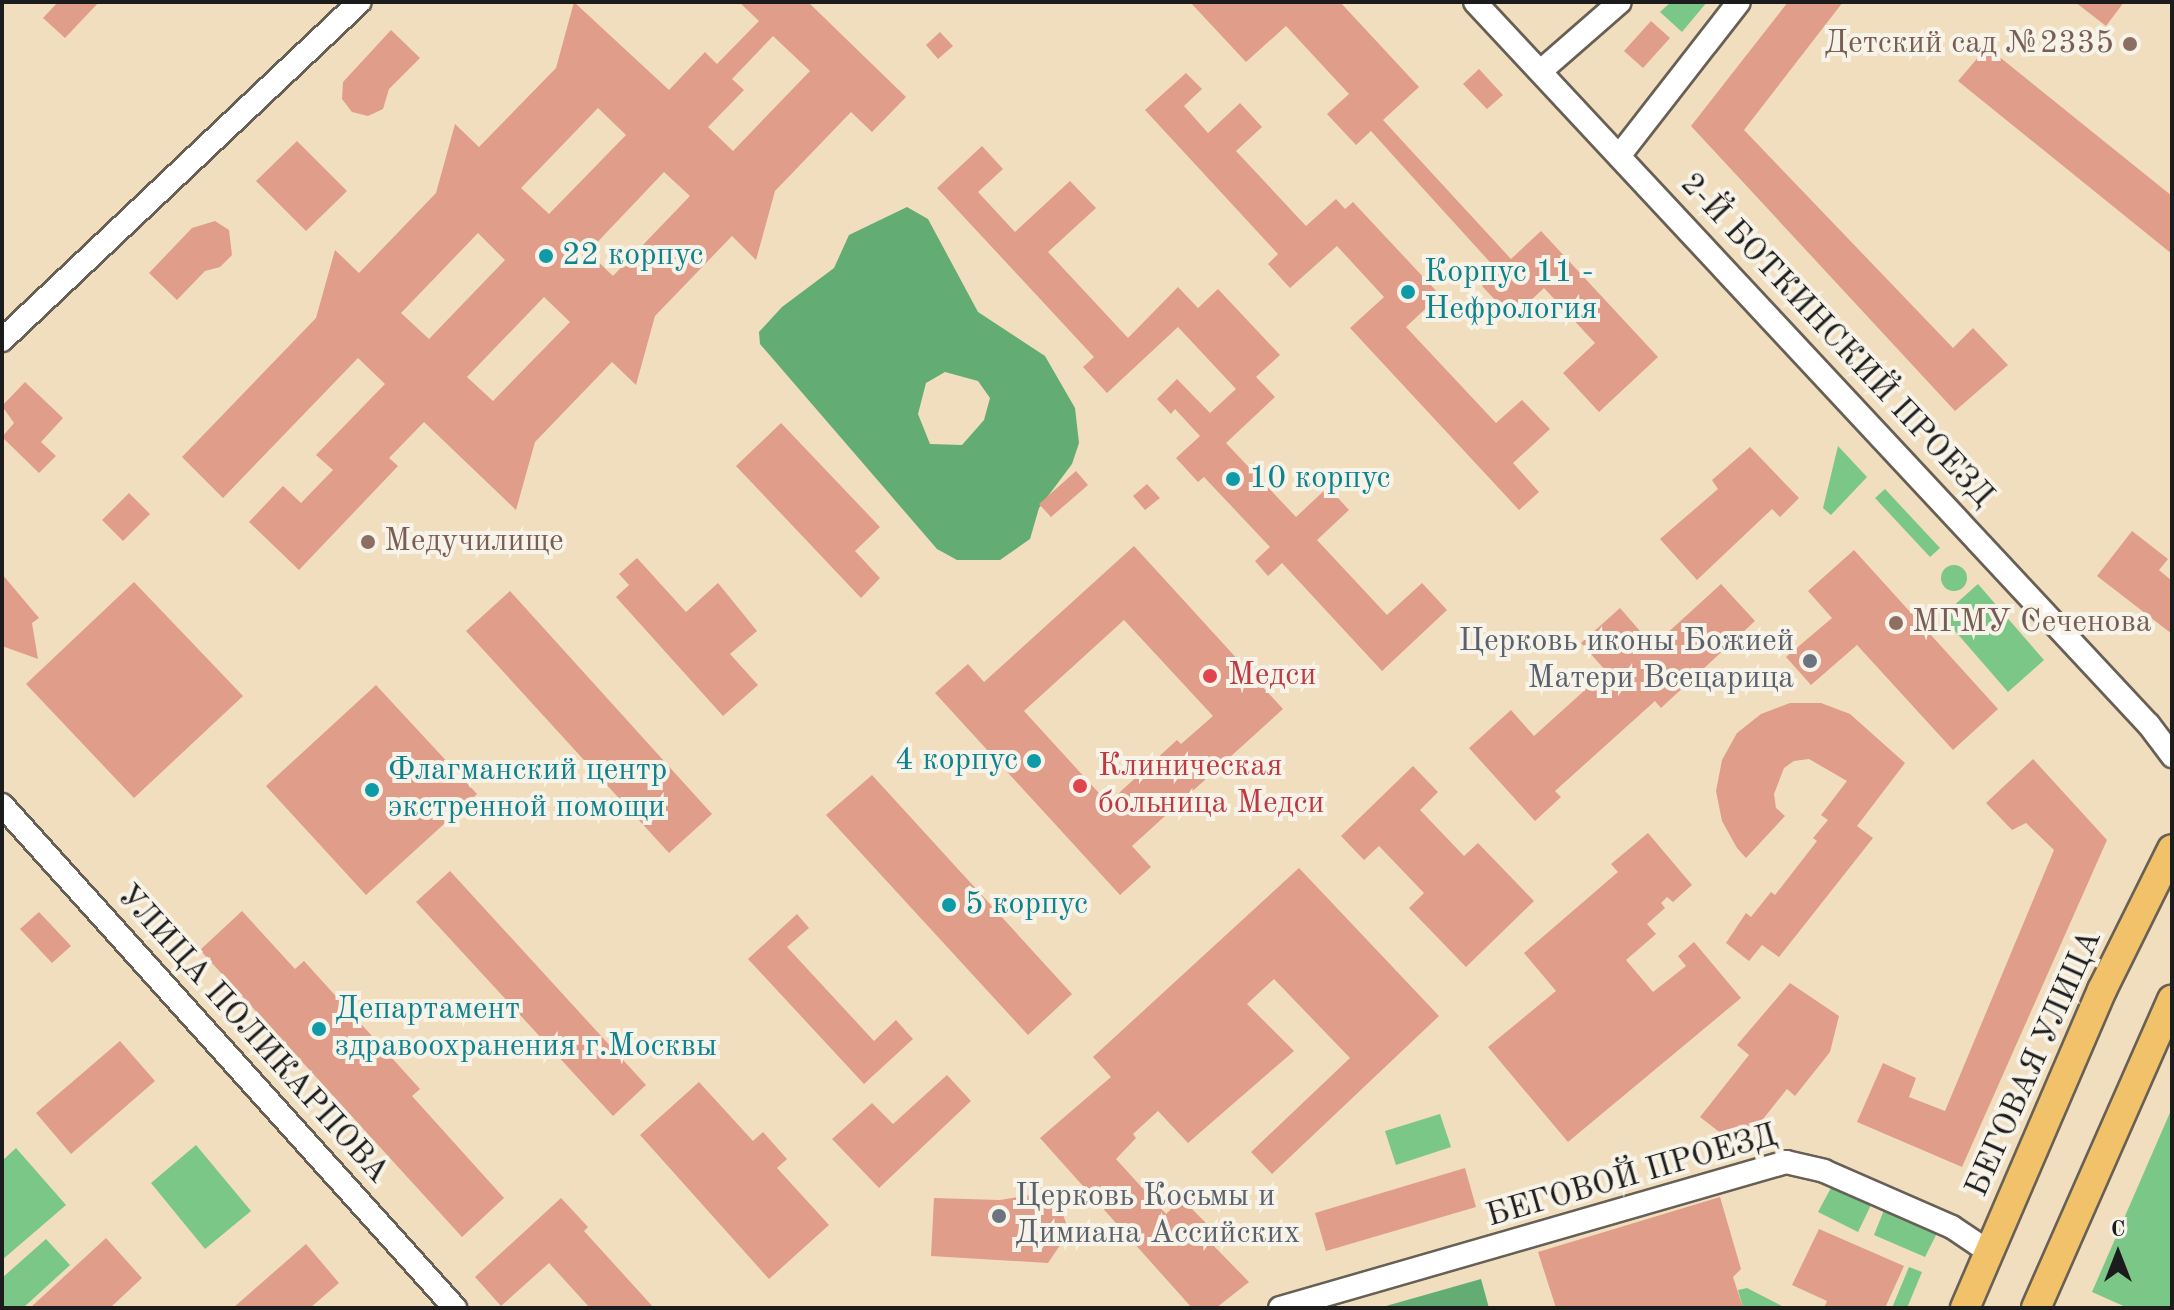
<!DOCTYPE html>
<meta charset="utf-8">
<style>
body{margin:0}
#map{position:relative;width:2174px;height:1310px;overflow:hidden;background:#f1debe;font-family:"Old Standard TT",serif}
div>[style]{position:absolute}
.green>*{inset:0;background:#7ac787}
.round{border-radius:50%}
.forest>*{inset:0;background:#63ac74}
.building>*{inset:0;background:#e09d8a}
.roads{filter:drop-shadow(2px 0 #676055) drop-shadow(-2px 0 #676055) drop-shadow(0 2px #676055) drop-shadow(0 -2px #676055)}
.minor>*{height:22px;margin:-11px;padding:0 11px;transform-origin:11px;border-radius:11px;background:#fff}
.major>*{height:28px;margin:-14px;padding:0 14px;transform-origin:14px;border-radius:14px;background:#f2c26a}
.dots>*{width:22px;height:22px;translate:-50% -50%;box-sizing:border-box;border:4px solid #f7f3e8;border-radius:50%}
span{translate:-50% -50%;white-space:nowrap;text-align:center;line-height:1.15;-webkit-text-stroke:8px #f7f3e8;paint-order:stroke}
.education-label{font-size:32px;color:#785e54}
.right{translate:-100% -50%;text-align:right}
.left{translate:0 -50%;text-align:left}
.culture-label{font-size:32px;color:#0d838f}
.street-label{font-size:32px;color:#1c1c1c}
.worship-label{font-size:32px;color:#5b616d}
.health-label{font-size:32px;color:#be3a42}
.frame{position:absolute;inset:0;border:4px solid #1c1c1c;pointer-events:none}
.north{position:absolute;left:2078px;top:1214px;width:80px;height:80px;-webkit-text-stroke:6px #f7f3e8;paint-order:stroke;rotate:0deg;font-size:22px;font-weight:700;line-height:32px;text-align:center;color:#1c1c1c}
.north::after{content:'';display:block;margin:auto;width:28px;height:36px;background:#1c1c1c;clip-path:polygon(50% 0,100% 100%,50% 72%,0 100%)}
</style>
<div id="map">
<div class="green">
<i style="clip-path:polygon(1671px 2px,1707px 2px,1682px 32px,1660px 12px)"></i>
<i style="clip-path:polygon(1838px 446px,1867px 477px,1831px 515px,1823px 508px)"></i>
<i style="clip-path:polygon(1885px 489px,1940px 548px,1930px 557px,1875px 498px)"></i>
<i class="round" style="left:1941px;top:565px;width:26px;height:26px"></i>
<i style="clip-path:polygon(1978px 584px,2044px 660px,2008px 692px,1942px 616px)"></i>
<i style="clip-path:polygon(2172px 1108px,2172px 1308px,2128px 1308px,2092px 1292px)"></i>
<i style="clip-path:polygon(1440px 1114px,1451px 1147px,1396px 1165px,1385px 1131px)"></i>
<i style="clip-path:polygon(196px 1145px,251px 1211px,205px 1249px,151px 1183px)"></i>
<i style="clip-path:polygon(16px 1148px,66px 1205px,2px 1260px,2px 1161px)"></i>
<i style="clip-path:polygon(1832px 1186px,1871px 1205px,1858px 1232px,1818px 1212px)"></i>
<i style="clip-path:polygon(1884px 1210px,1937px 1233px,1925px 1257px,1874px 1235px)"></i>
<i style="clip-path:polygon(46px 1239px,70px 1265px,23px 1308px,2px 1308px,2px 1278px)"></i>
<i style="clip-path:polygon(1909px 1267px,1922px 1272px,1907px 1308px,1892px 1308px)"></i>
<i style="clip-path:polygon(1747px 1288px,1786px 1308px,1743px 1308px,1738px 1290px)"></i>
</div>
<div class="forest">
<i style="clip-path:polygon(evenodd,907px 207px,928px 219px,978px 312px,1045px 356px,1075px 408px,1079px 443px,1072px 464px,1039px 508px,1030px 539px,1000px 560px,957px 560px,937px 549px,760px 344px,759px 332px,782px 307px,834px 268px,849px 235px,907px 207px,945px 372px,978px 381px,990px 398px,984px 420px,962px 445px,930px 444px,918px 414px,926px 383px,945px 372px)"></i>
<i style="clip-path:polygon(1481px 1279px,1489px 1308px,1379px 1308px)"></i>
</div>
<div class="building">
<i style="clip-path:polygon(58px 2px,99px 2px,65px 38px,43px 18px)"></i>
<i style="clip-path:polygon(evenodd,574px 2px,669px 90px,705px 52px,717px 64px,759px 21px,739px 2px,808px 2px,906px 97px,872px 132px,851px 112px,775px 191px,756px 260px,732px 236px,655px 316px,636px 385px,612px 362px,535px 442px,516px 510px,424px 422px,389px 458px,398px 466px,299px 570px,249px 522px,283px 486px,301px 503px,333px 470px,316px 455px,385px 384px,358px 358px,223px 498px,182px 457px,316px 318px,335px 250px,359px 273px,436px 193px,455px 124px,479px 147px,556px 68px,574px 2px,773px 36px,810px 71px,733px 151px,708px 127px,744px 90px,732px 79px,773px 36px,574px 2px,598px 108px,626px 135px,549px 214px,521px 188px,598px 108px,574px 2px,664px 172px,690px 196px,613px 276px,588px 252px,664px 172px,574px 2px,478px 233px,505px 260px,429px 339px,401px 313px,478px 233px,574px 2px,544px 297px,570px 322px,493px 401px,467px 377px,544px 297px)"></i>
<i style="clip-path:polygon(1190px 2px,1340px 2px,1419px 87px,1383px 120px,1511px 259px,1541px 231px,1658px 357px,1599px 412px,1563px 373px,1595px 343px,1544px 288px,1512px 318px,1482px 286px,1498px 271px,1398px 161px,1371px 131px,1356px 145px,1327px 114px,1349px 94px,1286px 26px,1246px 62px)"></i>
<i style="clip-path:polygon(1788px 2px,1843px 2px,1744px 130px,1953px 348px,1973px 328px,2008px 365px,1955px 411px,1691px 126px)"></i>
<i style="clip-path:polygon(2075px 2px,2124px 2px,2106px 26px)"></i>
<i style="clip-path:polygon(1651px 21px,1670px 38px,1643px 68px,1624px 51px)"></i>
<i style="clip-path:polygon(391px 30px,420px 58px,389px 89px,383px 109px,368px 116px,352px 112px,342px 99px,343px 82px)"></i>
<i style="clip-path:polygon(940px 32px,953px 46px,938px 59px,926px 45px)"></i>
<i style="clip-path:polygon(1987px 47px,2172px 196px,2172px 254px,1958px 81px)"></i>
<i style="clip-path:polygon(1479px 69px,1503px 95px,1487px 109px,1463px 84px)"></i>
<i style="clip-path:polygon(1186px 73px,1202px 89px,1184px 106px,1208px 133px,1240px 103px,1262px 127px,1236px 151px,1306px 226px,1336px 199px,1345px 209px,1353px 202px,1440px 295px,1406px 327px,1496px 423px,1522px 400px,1550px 429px,1513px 463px,1539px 492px,1519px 510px,1350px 328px,1384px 297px,1360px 271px,1337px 246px,1290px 288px,1268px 264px,1278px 254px,1145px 110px)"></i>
<i style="clip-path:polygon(297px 141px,347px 191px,306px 231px,256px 181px)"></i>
<i style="clip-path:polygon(982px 146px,1003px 169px,978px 192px,1015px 232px,1070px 181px,1096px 208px,1048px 252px,1128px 338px,1178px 287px,1198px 308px,1218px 289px,1280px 355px,1256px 377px,1275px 397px,1226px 443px,1296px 517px,1328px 487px,1349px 510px,1317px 540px,1387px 615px,1422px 583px,1447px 610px,1382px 671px,1282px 563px,1268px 576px,1255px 561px,1270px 547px,1204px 477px,1198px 482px,1176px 458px,1200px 436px,1175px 409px,1171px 414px,1157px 399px,1177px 379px,1210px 413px,1236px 389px,1178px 327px,1107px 393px,1083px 367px,1094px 357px,937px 188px)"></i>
<i style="clip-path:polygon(215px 221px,229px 230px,232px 255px,220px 267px,205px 271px,177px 300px,149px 273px,192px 228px)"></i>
<i style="clip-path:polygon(25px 382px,63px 418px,41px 442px,56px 456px,39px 473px,2px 437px,14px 423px,2px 406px)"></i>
<i style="clip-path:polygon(781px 423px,880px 527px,855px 551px,880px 578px,861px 598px,736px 466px)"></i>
<i style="clip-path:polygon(1750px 447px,1799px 498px,1780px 517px,1772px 509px,1697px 580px,1660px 539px,1718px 489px,1712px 480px)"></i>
<i style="clip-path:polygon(1076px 471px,1088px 485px,1051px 517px,1039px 504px)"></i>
<i style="clip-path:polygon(1147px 484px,1160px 498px,1145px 510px,1133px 496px)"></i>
<i style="clip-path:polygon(129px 493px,150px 514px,123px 541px,102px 520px)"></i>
<i style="clip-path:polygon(2132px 531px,2168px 559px,2159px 570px,2172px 581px,2172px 634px,2097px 576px)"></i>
<i style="clip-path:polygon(evenodd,1134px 546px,1283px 709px,1132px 846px,1151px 867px,1120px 895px,935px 693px,968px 664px,984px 682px,1134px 546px,1124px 620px,1213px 716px,1181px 744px,1177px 740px,1108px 803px,1024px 711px,1124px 620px)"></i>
<i style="clip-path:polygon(1854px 550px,1998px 709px,1953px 750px,1857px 645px,1811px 685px,1786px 657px,1832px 618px,1808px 591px)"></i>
<i style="clip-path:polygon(637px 558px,686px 612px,718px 583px,757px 631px,730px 654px,758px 685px,723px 716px,616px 597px,629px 585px,619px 574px)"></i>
<i style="clip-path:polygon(2px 574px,39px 618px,32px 623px,38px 659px,2px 646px)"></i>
<i style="clip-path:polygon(134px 582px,243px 696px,134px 798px,26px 684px)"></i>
<i style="clip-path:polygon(1721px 584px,1755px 621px,1661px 708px,1655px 701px,1555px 791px,1561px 797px,1535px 821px,1469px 748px,1511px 710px,1534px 736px,1606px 671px,1581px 643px,1620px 608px,1653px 646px)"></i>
<i style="clip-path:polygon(510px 591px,712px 814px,669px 853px,466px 631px)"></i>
<i style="clip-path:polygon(376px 685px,477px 794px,366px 895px,266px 786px)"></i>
<i style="clip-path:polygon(1790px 703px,1821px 703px,1850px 714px,1905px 763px,1857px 826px,1873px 838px,1779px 957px,1762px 945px,1749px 961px,1726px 943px,1746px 913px,1751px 917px,1771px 892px,1775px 895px,1817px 841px,1813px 838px,1828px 820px,1821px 815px,1847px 781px,1809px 759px,1794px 761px,1784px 768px,1774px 794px,1776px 808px,1785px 816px,1746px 858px,1737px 848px,1722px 821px,1716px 791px,1722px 760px,1737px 733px,1761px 714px)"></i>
<i style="clip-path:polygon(2033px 759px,2107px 840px,1962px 1167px,1857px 1122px,1883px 1063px,1916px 1078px,1909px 1097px,1945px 1111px,2054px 850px,2026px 823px,2012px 830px,1986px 803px)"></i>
<i style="clip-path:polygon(1413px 766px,1438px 792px,1420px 810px,1464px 856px,1478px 843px,1534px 901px,1466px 967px,1409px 908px,1424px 893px,1379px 846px,1364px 860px,1341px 836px)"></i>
<i style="clip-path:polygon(872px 775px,1072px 994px,1028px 1035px,826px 815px)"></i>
<i style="clip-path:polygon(1648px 833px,1692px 885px,1673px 902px,1667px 897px,1661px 903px,1665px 908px,1647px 924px,1656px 934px,1626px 960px,1653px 992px,1686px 966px,1678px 956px,1694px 942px,1741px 998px,1568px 1142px,1488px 1047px,1556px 991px,1524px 953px,1618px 872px,1611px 864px)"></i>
<i style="clip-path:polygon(1299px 868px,1439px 1016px,1272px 1174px,1251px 1152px,1350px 1058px,1274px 979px,1247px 1004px,1294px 1051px,1188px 1143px,1158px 1111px,1133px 1134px,1136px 1138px,1116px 1159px,1166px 1214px,1182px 1199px,1216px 1233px,1209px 1241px,1249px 1282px,1216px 1308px,1192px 1308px,1040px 1138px,1111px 1077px,1093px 1057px)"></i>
<i style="clip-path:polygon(450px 871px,646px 1085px,613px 1116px,416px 902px)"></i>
<i style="clip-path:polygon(242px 911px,295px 969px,304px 961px,420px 1089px,412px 1096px,504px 1198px,462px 1237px,200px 950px)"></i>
<i style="clip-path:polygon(39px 912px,71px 946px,52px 963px,20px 929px)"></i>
<i style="clip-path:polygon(797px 914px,809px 928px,787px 947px,874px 1041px,896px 1020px,913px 1039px,864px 1084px,748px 959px)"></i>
<i style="clip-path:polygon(1790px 983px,1839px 1016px,1830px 1052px,1795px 1096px,1787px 1089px,1740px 1148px,1700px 1117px,1749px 1055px,1737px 1045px)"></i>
<i style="clip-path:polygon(120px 1041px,155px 1081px,71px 1154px,36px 1113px)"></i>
<i style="clip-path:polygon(947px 1075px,971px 1101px,879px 1188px,832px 1139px,872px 1103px,893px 1124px)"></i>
<i style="clip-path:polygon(699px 1082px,753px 1141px,763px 1132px,787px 1159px,777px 1168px,829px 1225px,769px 1279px,640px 1135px)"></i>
<i style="clip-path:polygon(1465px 1168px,1476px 1207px,1326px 1251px,1315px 1213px)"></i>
<i style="clip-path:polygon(1055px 1191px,1069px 1232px,1048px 1263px,931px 1256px,934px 1198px,1000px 1200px)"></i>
<i style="clip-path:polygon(1720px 1197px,1741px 1269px,1733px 1277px,1743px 1308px,1556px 1308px,1538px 1252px)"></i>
<i style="clip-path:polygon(561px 1198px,588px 1227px,584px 1231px,654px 1308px,590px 1308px,549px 1263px,501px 1306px,475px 1277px)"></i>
<i style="clip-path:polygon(1819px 1229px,1904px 1266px,1885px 1308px,1824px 1308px,1827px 1301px,1792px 1285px)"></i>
<i style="clip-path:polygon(106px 1238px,142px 1278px,110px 1308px,30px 1308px)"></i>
<i style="clip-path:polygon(306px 1244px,339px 1283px,310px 1308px,233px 1308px)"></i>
</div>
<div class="roads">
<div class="minor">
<i style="left:1475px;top:2px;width:988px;rotate:47.01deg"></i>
<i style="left:2149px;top:725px;width:39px;rotate:53deg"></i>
<i style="left:1542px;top:70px;width:103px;rotate:-41.1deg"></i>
<i style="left:1619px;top:156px;width:195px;rotate:-52.1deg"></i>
<i style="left:2px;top:340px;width:492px;rotate:-43.4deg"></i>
<i style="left:2px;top:805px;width:677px;rotate:47.99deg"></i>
<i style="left:1280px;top:1308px;width:527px;rotate:-16.09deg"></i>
<i style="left:1786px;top:1162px;width:39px;rotate:13deg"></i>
<i style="left:1824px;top:1171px;width:140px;rotate:23.6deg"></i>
<i style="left:1952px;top:1227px;width:45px;rotate:34deg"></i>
</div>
<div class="major">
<i style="left:1965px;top:1308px;width:346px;rotate:-66.7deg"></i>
<i style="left:2102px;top:990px;width:157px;rotate:-63.6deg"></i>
<i style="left:2036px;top:1308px;width:337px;rotate:-66.2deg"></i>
</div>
</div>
<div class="dots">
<i style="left:2130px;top:44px;background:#8d6e63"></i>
<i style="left:546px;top:256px;background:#0f9aa8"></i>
<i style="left:1408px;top:292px;background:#0f9aa8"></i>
<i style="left:1233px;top:479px;background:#0f9aa8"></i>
<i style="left:368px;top:542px;background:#8d6e63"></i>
<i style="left:1896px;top:623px;background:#8d6e63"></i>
<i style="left:1810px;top:661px;background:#6b7280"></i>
<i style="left:1210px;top:676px;background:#e0444e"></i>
<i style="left:1034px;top:761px;background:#0f9aa8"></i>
<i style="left:1080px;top:786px;background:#e0444e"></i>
<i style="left:372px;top:790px;background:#0f9aa8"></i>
<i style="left:949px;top:905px;background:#0f9aa8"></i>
<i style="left:319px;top:1029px;background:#0f9aa8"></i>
<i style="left:999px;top:1216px;background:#6b7280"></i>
</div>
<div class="education-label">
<span class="right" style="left:2114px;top:44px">Детский сад №2335</span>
<span class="left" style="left:384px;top:542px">Медучилище</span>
<span class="left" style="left:1912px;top:623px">МГМУ Сеченова</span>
</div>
<div class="culture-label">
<span class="left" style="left:562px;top:256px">22 корпус</span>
<span class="left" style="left:1424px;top:292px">Корпус 11 -<br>Нефрология</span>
<span class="left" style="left:1249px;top:479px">10 корпус</span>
<span class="right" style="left:1018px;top:761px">4 корпус</span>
<span class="left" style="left:388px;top:790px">Флагманский центр<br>экстренной помощи</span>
<span class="left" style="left:965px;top:905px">5 корпус</span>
<span class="left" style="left:335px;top:1029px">Департамент<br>здравоохранения г.Москвы</span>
</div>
<div class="street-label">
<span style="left:1836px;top:341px;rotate:47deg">2-Й БОТКИНСКИЙ ПРОЕЗД</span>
<span style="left:252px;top:1035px;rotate:48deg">УЛИЦА ПОЛИКАРПОВА</span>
<span style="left:2035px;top:1064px;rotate:-66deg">БЕГОВАЯ УЛИЦА</span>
<span style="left:1632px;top:1177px;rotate:-16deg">БЕГОВОЙ ПРОЕЗД</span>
</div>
<div class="worship-label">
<span class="right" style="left:1794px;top:661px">Церковь иконы Божией<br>Матери Всецарица</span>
<span class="left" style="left:1015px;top:1216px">Церковь Косьмы и<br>Димиана Ассийских</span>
</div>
<div class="health-label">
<span class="left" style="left:1228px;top:676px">Медси</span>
<span class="left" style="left:1098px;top:786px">Клиническая<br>больница Медси</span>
</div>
<div class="frame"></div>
<div class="north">С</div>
</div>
